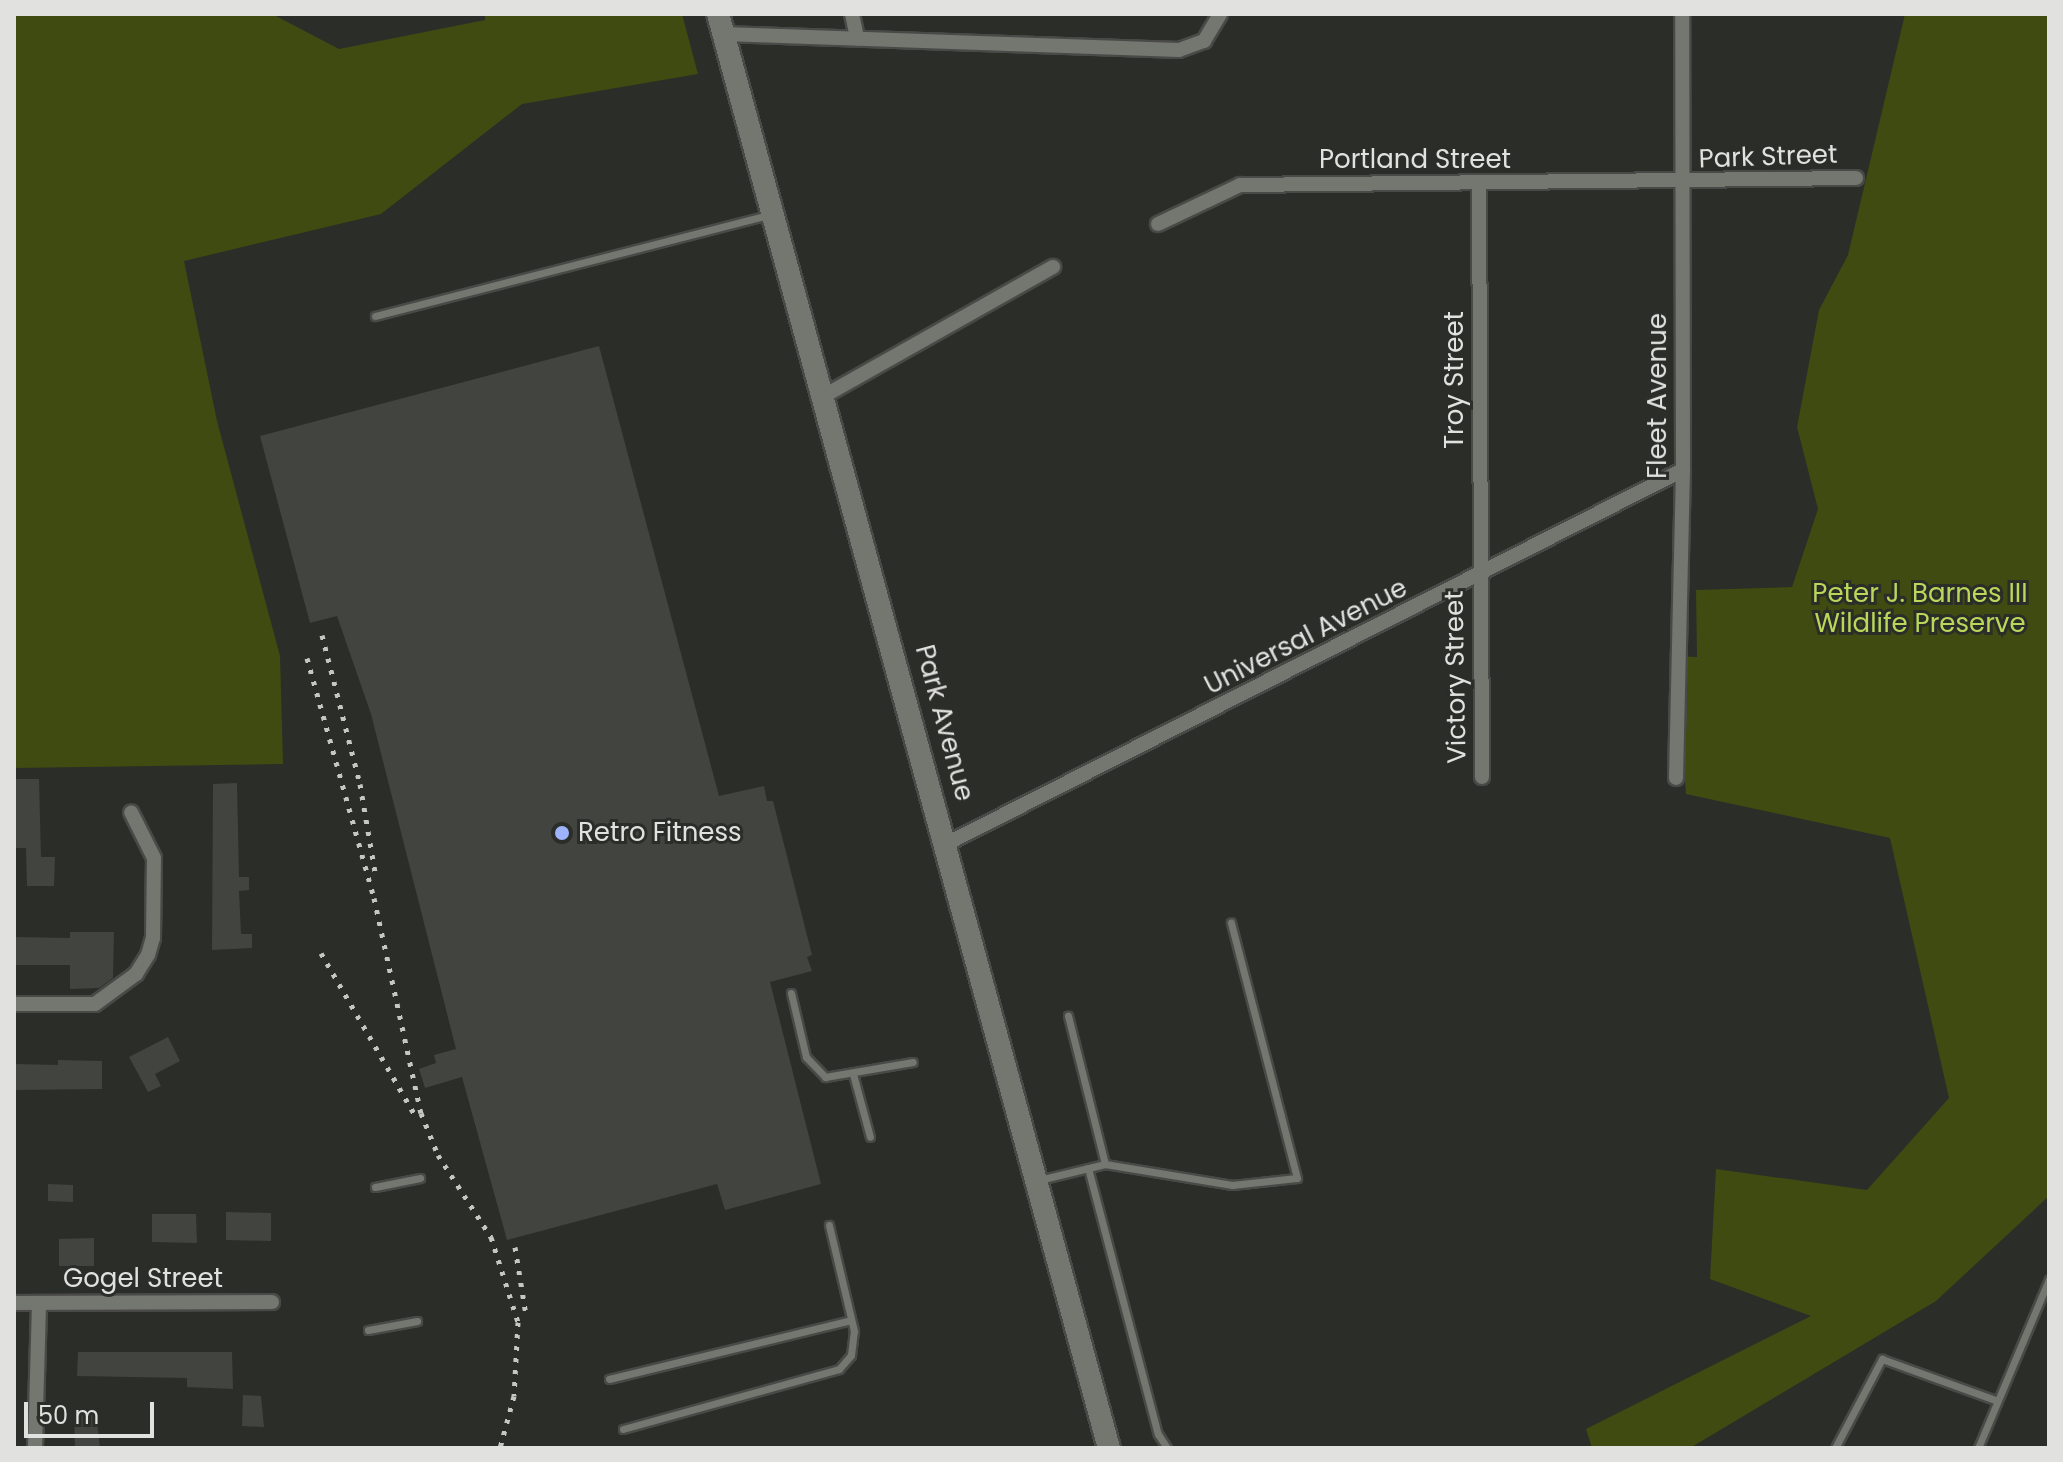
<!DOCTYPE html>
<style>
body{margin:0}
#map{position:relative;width:2063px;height:1462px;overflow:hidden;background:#2b2d28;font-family:Poppins,sans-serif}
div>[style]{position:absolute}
.green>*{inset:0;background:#3f4b11}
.building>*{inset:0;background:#42443f}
.roads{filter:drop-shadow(2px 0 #494a47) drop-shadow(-2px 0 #494a47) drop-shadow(0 2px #494a47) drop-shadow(0 -2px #494a47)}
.lane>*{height:7px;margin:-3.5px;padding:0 3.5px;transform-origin:3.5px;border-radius:3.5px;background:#747670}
.street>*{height:14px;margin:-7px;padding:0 7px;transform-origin:7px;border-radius:7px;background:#747670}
.secondary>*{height:22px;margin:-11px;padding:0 11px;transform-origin:11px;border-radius:11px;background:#747670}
.rail>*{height:5px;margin-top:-2.5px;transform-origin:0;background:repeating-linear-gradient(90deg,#c5c7c3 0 4px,transparent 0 12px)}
.dots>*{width:22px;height:22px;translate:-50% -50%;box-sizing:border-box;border:4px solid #2b2d28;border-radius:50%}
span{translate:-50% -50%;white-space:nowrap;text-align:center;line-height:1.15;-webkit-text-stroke:6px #2b2d28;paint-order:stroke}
.street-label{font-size:26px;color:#e1e2df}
.park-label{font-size:26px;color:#bad75a}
.poi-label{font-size:26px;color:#e1e2df}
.left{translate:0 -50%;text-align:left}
.frame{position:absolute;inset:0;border:16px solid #e1e2df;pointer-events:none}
.scale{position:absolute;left:24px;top:1402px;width:130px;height:36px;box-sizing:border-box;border:4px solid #e1e2df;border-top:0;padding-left:10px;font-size:24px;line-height:28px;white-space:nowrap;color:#e1e2df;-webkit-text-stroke:6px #2b2d28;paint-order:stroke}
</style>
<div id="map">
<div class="green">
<i style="clip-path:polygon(14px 14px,272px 14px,339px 49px,485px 20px,485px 14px,682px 14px,698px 74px,522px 104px,381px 214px,184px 261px,217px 421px,280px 656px,283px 764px,14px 768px)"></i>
<i style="clip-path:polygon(1905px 14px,2049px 14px,2049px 1196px,1936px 1301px,1690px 1448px,1592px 1448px,1586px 1429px,1811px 1316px,1710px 1279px,1716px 1169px,1867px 1190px,1949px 1098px,1890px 838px,1686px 794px,1675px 656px,1697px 657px,1696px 590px,1792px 587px,1818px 509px,1797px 427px,1819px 310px,1848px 255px)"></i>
</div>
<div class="building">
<i style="clip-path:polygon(599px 346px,719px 796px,764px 786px,767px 801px,773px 801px,812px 955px,807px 957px,812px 971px,770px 982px,821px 1184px,725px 1210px,717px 1184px,507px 1240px,462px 1077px,425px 1088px,419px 1069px,436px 1063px,434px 1055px,456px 1049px,371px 714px,337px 616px,310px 623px,260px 436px)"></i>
<i style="clip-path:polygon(14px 779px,39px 779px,41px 857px,55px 857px,54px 886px,27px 886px,26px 848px,14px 848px)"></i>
<i style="clip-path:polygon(237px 783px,239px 877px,249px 877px,249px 890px,239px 891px,241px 934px,252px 934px,252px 948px,212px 950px,213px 784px)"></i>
<i style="clip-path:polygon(70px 932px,114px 932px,113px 978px,99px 988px,70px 989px,70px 965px,14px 965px,14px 937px,70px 938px)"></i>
<i style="clip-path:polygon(168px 1037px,180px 1061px,155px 1074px,161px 1086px,148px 1092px,129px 1057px)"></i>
<i style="clip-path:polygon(58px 1060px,102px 1061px,102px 1089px,14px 1090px,14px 1064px,58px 1065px)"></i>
<i style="clip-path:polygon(48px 1184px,73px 1185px,73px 1202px,48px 1201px)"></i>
<i style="clip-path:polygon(226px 1212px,271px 1213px,271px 1241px,226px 1240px)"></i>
<i style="clip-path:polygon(152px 1214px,196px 1214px,197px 1243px,152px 1242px)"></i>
<i style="clip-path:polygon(94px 1238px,94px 1266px,59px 1266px,59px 1239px)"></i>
<i style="clip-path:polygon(78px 1352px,232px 1352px,233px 1389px,187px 1387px,187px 1378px,77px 1376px)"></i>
<i style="clip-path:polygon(243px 1395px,261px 1396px,264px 1427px,242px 1426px)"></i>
<i style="clip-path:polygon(96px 1413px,100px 1448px,75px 1448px,74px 1414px)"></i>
</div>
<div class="roads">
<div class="lane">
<i style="left:375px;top:316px;width:407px;rotate:-14.4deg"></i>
<i style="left:791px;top:993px;width:66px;rotate:76.8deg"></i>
<i style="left:806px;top:1057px;width:28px;rotate:46deg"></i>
<i style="left:825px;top:1077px;width:89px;rotate:-9.7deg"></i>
<i style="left:853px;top:1074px;width:65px;rotate:74.9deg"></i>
<i style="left:1105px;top:1164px;width:129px;rotate:9.4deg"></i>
<i style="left:1232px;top:1185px;width:65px;rotate:-6.1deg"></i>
<i style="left:1297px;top:1178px;width:264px;rotate:-104.5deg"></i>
<i style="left:1088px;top:1168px;width:275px;rotate:75.3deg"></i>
<i style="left:1158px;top:1434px;width:17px;rotate:57deg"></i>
<i style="left:1039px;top:1180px;width:68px;rotate:-13.6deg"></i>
<i style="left:1105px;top:1164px;width:153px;rotate:-104deg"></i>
<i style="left:375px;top:1187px;width:46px;rotate:-11.3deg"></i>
<i style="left:368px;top:1330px;width:50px;rotate:-10.4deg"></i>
<i style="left:609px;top:1379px;width:249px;rotate:-13.7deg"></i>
<i style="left:623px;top:1429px;width:224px;rotate:-15.5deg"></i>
<i style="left:839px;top:1369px;width:18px;rotate:-49deg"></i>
<i style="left:851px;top:1355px;width:24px;rotate:-83deg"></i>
<i style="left:854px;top:1331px;width:109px;rotate:-103.3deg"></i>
<i style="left:1835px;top:1448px;width:101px;rotate:-62.2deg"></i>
<i style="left:1882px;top:1359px;width:120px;rotate:19.9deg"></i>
<i style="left:1978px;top:1448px;width:183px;rotate:-67.2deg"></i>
</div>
<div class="street">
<i style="left:852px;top:14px;width:25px;rotate:78deg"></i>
<i style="left:724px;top:34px;width:455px;rotate:2deg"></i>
<i style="left:1179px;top:50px;width:27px;rotate:-20deg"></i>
<i style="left:1204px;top:41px;width:31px;rotate:-59deg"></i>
<i style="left:1479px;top:183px;width:594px;rotate:89.71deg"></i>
<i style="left:1158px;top:224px;width:91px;rotate:-25.4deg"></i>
<i style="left:1240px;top:185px;width:616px;rotate:-0.65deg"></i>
<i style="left:824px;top:396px;width:263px;rotate:-29.4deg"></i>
<i style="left:1676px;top:778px;width:308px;rotate:-88.7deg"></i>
<i style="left:1683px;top:470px;width:456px;rotate:-90.1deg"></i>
<i style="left:948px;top:843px;width:824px;rotate:-26.91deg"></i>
<i style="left:14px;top:1004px;width:81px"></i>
<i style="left:95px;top:1004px;width:51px;rotate:-36.2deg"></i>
<i style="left:136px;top:974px;width:22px;rotate:-58deg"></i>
<i style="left:148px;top:955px;width:18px;rotate:-74deg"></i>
<i style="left:153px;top:938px;width:80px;rotate:-89.3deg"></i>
<i style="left:154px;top:858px;width:51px;rotate:-116.6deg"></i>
<i style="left:14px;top:1303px;width:258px;rotate:-0.2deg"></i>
<i style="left:35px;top:1448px;width:145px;rotate:-88.4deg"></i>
</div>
<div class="secondary">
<i style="left:718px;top:14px;width:1486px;rotate:74.75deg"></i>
</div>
</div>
<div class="rail">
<i style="left:322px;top:635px;width:154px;rotate:75.7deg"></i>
<i style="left:360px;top:784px;width:95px;rotate:80.3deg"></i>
<i style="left:307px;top:658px;width:249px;rotate:74.4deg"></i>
<i style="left:374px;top:898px;width:220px;rotate:77.7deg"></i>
<i style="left:421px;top:1113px;width:45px;rotate:68deg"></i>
<i style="left:438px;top:1155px;width:98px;rotate:57.1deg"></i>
<i style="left:491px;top:1237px;width:89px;rotate:72.4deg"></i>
<i style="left:518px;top:1322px;width:74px;rotate:93.1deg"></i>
<i style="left:514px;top:1396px;width:54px;rotate:105.1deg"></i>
<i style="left:321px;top:953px;width:190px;rotate:59.9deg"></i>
<i style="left:515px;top:1247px;width:69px;rotate:80.8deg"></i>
</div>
<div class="dots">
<i style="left:562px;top:833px;background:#9db4fd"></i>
</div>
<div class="street-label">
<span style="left:1768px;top:157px;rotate:-2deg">Park Street</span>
<span style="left:1415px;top:160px">Portland Street</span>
<span style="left:1455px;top:380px;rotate:-90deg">Troy Street</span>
<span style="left:1658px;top:396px;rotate:-90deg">Fleet Avenue</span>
<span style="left:1306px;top:637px;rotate:-27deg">Universal Avenue</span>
<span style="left:1456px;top:677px;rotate:-91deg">Victory Street</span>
<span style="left:944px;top:723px;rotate:75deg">Park Avenue</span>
<span style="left:143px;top:1279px">Gogel Street</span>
</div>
<div class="park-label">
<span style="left:1920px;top:609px">Peter J. Barnes III<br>Wildlife Preserve</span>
</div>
<div class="poi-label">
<span class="left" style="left:578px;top:833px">Retro Fitness</span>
</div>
<div class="frame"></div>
<div class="scale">50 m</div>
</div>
